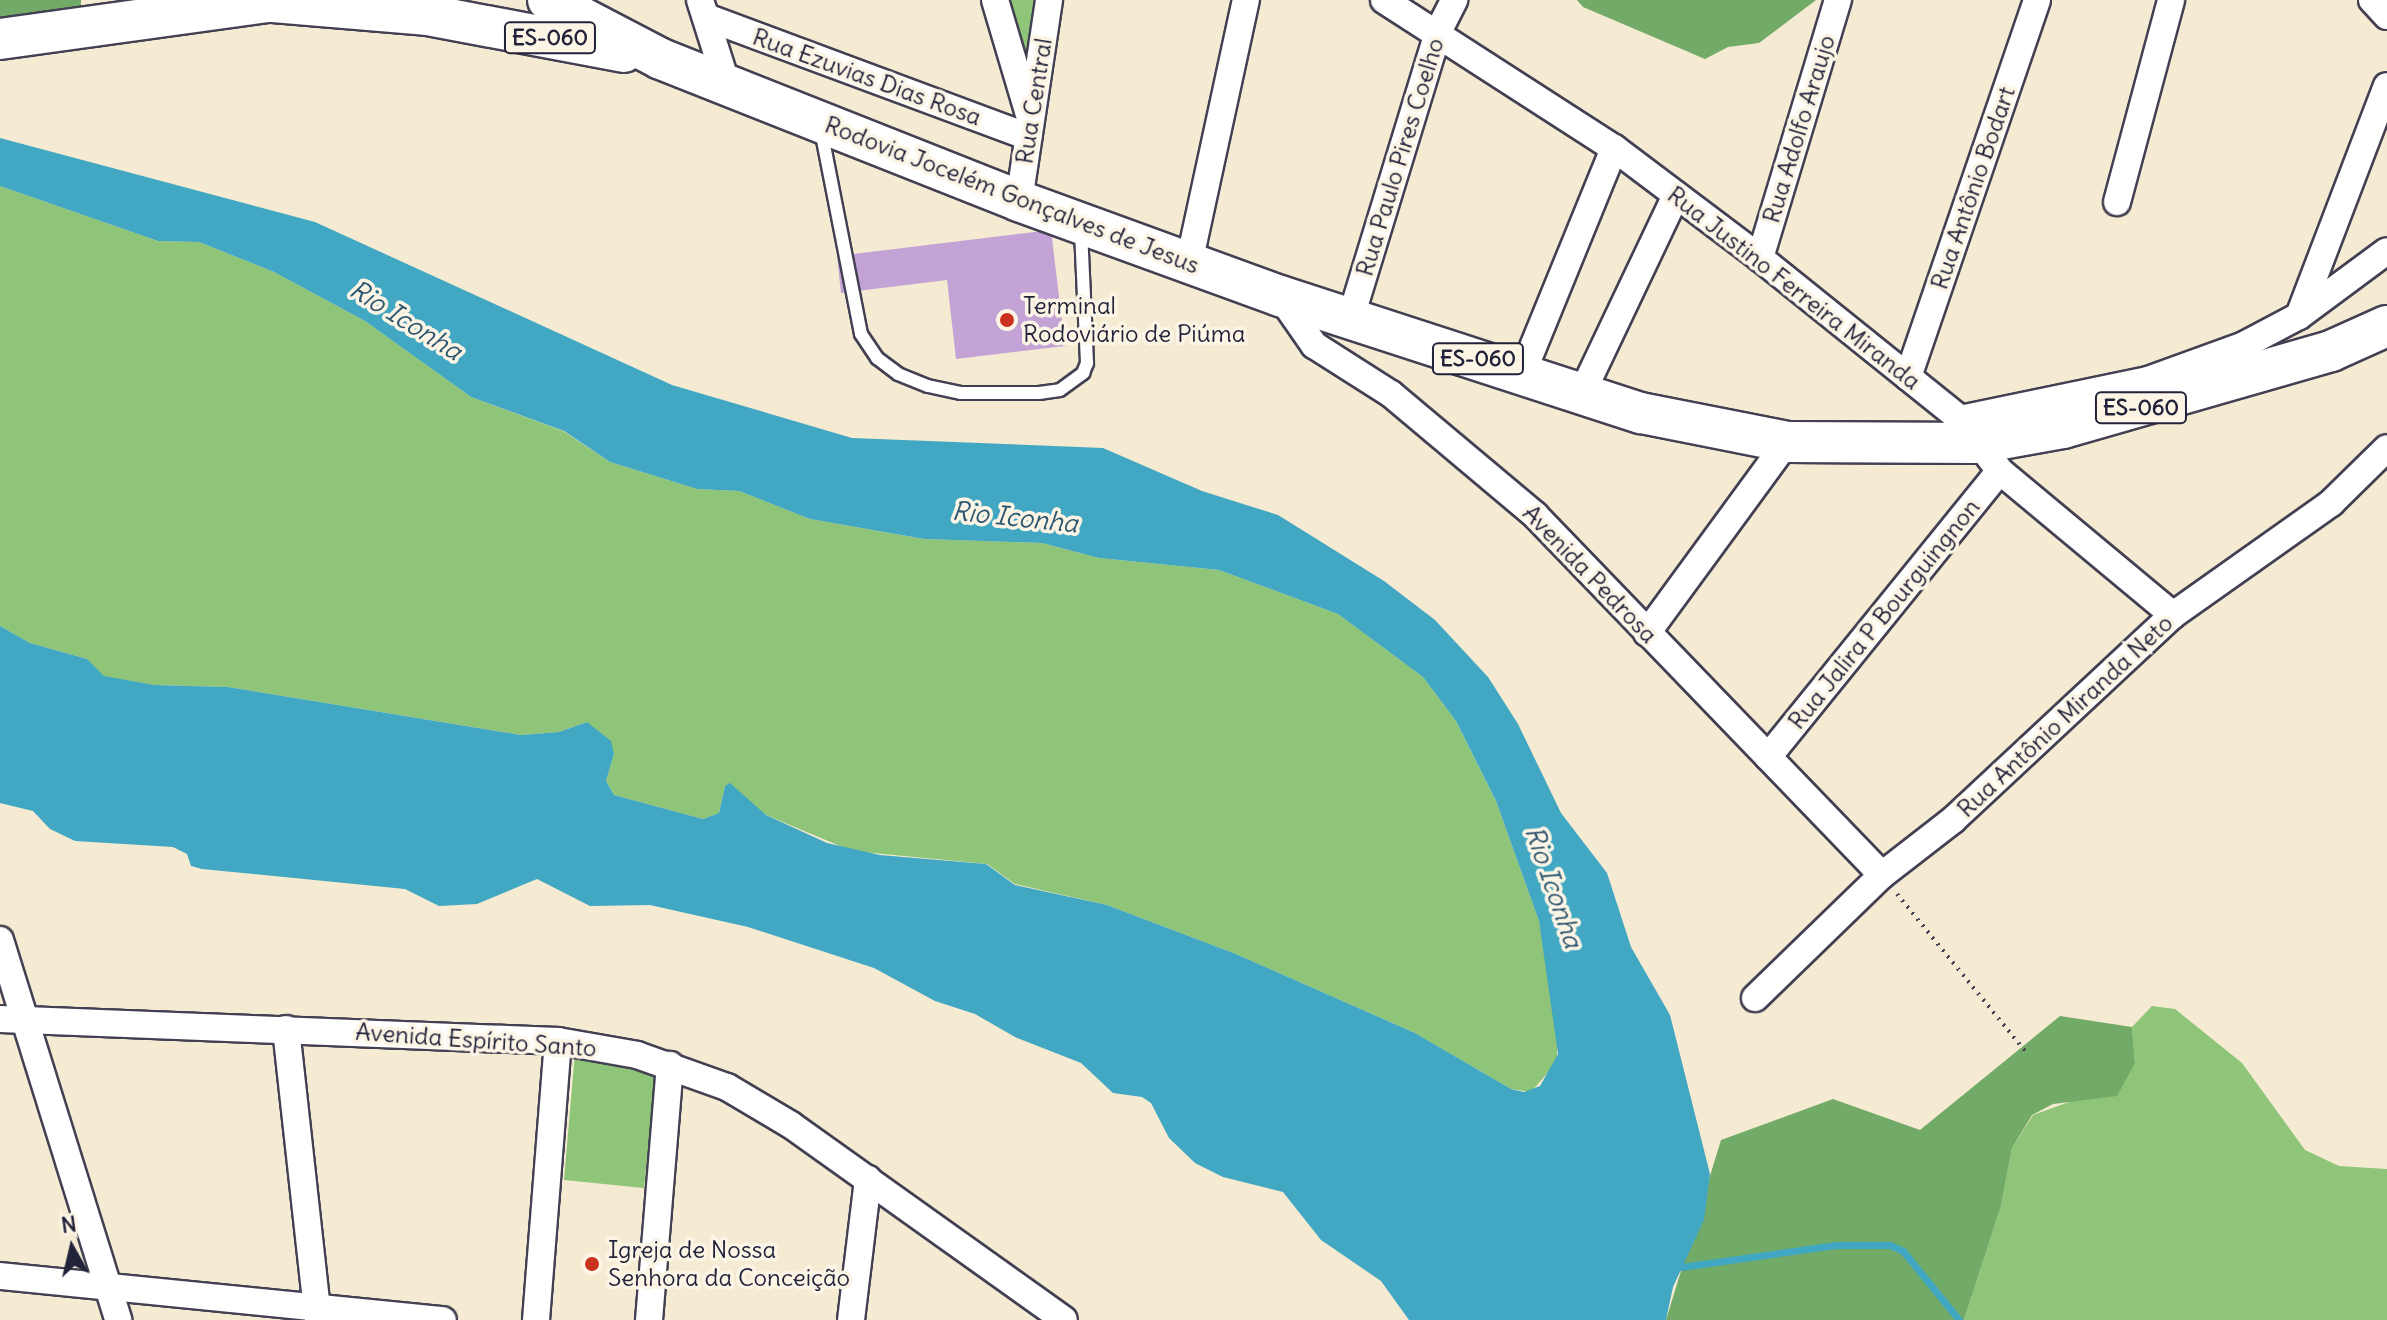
<!DOCTYPE html>
<meta charset="utf-8">
<style>
body{margin:0}
#map{position:relative;width:2387px;height:1320px;overflow:hidden;background:#f5ead2;font-family:Delius,sans-serif}
div>[style]{position:absolute}
.green>*{inset:0;background:#8ec578}
.forest>*{inset:0;background:#72aa68}
.water>*{inset:0;background:#41a7c2}
.stream>*{height:7px;margin:-3.5px;padding:0 3.5px;transform-origin:3.5px;border-radius:3.5px;background:#41a7c2}
.building>*{inset:0;background:#c3a2d6}
.path>*{height:4px;margin-top:-2px;transform-origin:0;background:repeating-linear-gradient(90deg,#424052 0 2px,transparent 0 8px)}
.roads{filter:drop-shadow(2px 0 #424052) drop-shadow(-2px 0 #424052) drop-shadow(0 2px #424052) drop-shadow(0 -2px #424052)}
.service>*{height:12px;margin:-6px;padding:0 6px;transform-origin:6px;border-radius:6px;background:#fff}
.minor>*{height:26px;margin:-13px;padding:0 13px;transform-origin:13px;border-radius:13px;background:#fff}
.primary>*{height:40px;margin:-20px;padding:0 20px;transform-origin:20px;border-radius:20px;background:#fff}
.dots>*{width:22px;height:22px;translate:-50% -50%;box-sizing:border-box;border:4px solid #fcf5e5;border-radius:50%}
span{translate:-50% -50%;white-space:nowrap;text-align:center;line-height:1.15;-webkit-text-stroke:7px #fcf5e5;paint-order:stroke}
.shield-label span{padding:2px 6px;background:#fcf5e5;border:2px solid;border-radius:6px;-webkit-text-stroke-width:0}
.shield-label{font-size:22px;color:#22223b;font-weight:700}
.street-label{font-size:24px;color:#22223b}
.poi-label{font-size:24px;color:#22223b}
.left{translate:0 -50%;text-align:left}
.water-label{font-size:26px;color:#2e5771;font-style:italic}
.north{position:absolute;left:32px;top:1208px;width:80px;height:80px;-webkit-text-stroke:6px #fcf5e5;paint-order:stroke;rotate:352deg;font-size:22px;font-weight:700;line-height:32px;text-align:center;color:#22223b}
.north::after{content:'';display:block;margin:auto;width:28px;height:36px;background:#22223b;clip-path:polygon(50% 0,100% 100%,50% 72%,0 100%)}
</style>
<div id="map">
<div class="green">
<i style="clip-path:polygon(998px 0,1057px 0,1038px 136px)"></i>
<i style="clip-path:polygon(0 186px,158px 241px,199px 242px,274px 272px,365px 321px,471px 397px,563px 431px,610px 462px,697px 489px,739px 491px,810px 519px,924px 539px,1042px 543px,1099px 558px,1219px 570px,1338px 614px,1423px 677px,1456px 721px,1496px 801px,1539px 921px,1557px 1026px,1557px 1062px,1531px 1092px,1511px 1089px,1415px 1033px,1236px 954px,1107px 905px,1015px 884px,987px 864px,852px 851px,766px 815px,725px 786px,719px 813px,703px 819px,614px 795px,606px 781px,614px 754px,587px 722px,559px 732px,521px 735px,228px 687px,154px 685px,104px 677px,87px 659px,30px 643px,0 626px)"></i>
<i style="clip-path:polygon(2152px 1006px,2175px 1009px,2242px 1063px,2305px 1150px,2339px 1166px,2387px 1169px,2387px 1320px,1964px 1320px,2001px 1206px,2012px 1148px,2033px 1115px,2069px 1102px,2135px 1063px,2132px 1027px)"></i>
<i style="clip-path:polygon(575px 1053px,656px 1073px,644px 1188px,564px 1180px)"></i>
</div>
<div class="forest">
<i style="clip-path:polygon(0 0,81px 0,81px 10px,0 17px)"></i>
<i style="clip-path:polygon(1577px 0,1816px 0,1759px 43px,1728px 47px,1705px 59px,1583px 7px)"></i>
<i style="clip-path:polygon(2060px 1016px,2132px 1027px,2135px 1063px,2117px 1096px,2053px 1104px,2032px 1115px,2012px 1148px,2001px 1206px,1964px 1320px,1666px 1320px,1721px 1140px,1833px 1099px,1920px 1130px)"></i>
</div>
<div class="water">
<i style="clip-path:polygon(0 138px,315px 222px,672px 385px,852px 438px,1103px 448px,1202px 491px,1278px 515px,1384px 581px,1435px 620px,1488px 677px,1518px 724px,1561px 813px,1607px 873px,1631px 947px,1670px 1015px,1710px 1174px,1704px 1220px,1673px 1287px,1666px 1320px,1409px 1320px,1381px 1281px,1321px 1240px,1283px 1192px,1223px 1177px,1195px 1163px,1169px 1138px,1151px 1103px,1142px 1097px,1113px 1093px,1081px 1063px,1015px 1037px,975px 1014px,935px 1001px,874px 968px,748px 927px,650px 905px,590px 906px,537px 879px,477px 904px,439px 906px,405px 889px,202px 869px,191px 866px,187px 854px,173px 847px,75px 841px,50px 829px,33px 811px,0 803px,0 626px,30px 643px,87px 659px,104px 676px,154px 685px,228px 687px,521px 735px,559px 732px,587px 722px,611px 741px,614px 754px,606px 781px,614px 795px,703px 819px,719px 813px,725px 786px,730px 783px,766px 815px,827px 843px,880px 855px,986px 864px,1015px 885px,1107px 905px,1236px 954px,1415px 1033px,1511px 1089px,1524px 1092px,1540px 1086px,1558px 1054px,1539px 921px,1496px 801px,1456px 721px,1423px 677px,1338px 614px,1219px 570px,1099px 558px,1042px 543px,924px 539px,810px 519px,739px 491px,697px 489px,610px 462px,564px 431px,471px 397px,365px 321px,274px 272px,199px 242px,158px 241px,0 186px)"></i>
</div>
<div class="stream">
<i style="left:1674px;top:1268px;width:163px;rotate:-8.1deg"></i>
<i style="left:1835px;top:1245px;width:55px"></i>
<i style="left:1890px;top:1245px;width:14px;rotate:25deg"></i>
<i style="left:1903px;top:1251px;width:89px;rotate:50.9deg"></i>
</div>
<div class="building">
<i style="clip-path:polygon(1051px 230px,1065px 346px,956px 359px,947px 280px,841px 293px,837px 256px)"></i>
</div>
<div class="path">
<i style="left:1897px;top:894px;width:203px;rotate:50.8deg"></i>
</div>
<div class="roads">
<div class="service">
<i style="left:821px;top:130px;width:208px;rotate:78.9deg"></i>
<i style="left:861px;top:334px;width:29px;rotate:56deg"></i>
<i style="left:877px;top:358px;width:26px;rotate:37deg"></i>
<i style="left:898px;top:374px;width:32px;rotate:22deg"></i>
<i style="left:928px;top:386px;width:34px;rotate:12deg"></i>
<i style="left:961px;top:393px;width:78px"></i>
<i style="left:1039px;top:393px;width:21px;rotate:-8deg"></i>
<i style="left:1060px;top:390px;width:29px;rotate:-36deg"></i>
<i style="left:1083px;top:373px;width:11px;rotate:-68deg"></i>
<i style="left:1087px;top:363px;width:133px;rotate:-92.6deg"></i>
</div>
<div class="minor">
<i style="left:700px;top:0;width:89px;rotate:72.4deg"></i>
<i style="left:995px;top:0;width:120px;rotate:73.5deg"></i>
<i style="left:1384px;top:0;width:274px;rotate:32.8deg"></i>
<i style="left:1614px;top:148px;width:183px;rotate:37deg"></i>
<i style="left:1760px;top:258px;width:257px;rotate:38.8deg"></i>
<i style="left:1960px;top:419px;width:66px;rotate:52.4deg"></i>
<i style="left:2000px;top:471px;width:225px;rotate:39.8deg"></i>
<i style="left:2372px;top:0;width:22px;rotate:47deg"></i>
<i style="left:706px;top:17px;width:344px;rotate:20.4deg"></i>
<i style="left:1019px;top:201px;width:203px;rotate:-81.5deg"></i>
<i style="left:2117px;top:202px;width:209px;rotate:-75deg"></i>
<i style="left:1760px;top:258px;width:270px;rotate:-73.2deg"></i>
<i style="left:1189px;top:263px;width:269px;rotate:-77.8deg"></i>
<i style="left:1280px;top:296px;width:60px;rotate:55.2deg"></i>
<i style="left:1314px;top:345px;width:91px;rotate:32.5deg"></i>
<i style="left:1391px;top:394px;width:188px;rotate:40deg"></i>
<i style="left:1535px;top:515px;width:500px;rotate:46.05deg"></i>
<i style="left:2299px;top:316px;width:246px;rotate:-69.1deg"></i>
<i style="left:1351px;top:317px;width:298px;rotate:-73deg"></i>
<i style="left:1438px;top:32px;width:36px;rotate:-63deg"></i>
<i style="left:1522px;top:374px;width:244px;rotate:-67.8deg"></i>
<i style="left:1908px;top:377px;width:398px;rotate:-71.1deg"></i>
<i style="left:1583px;top:391px;width:217px;rotate:-64.6deg"></i>
<i style="left:1960px;top:419px;width:192px;rotate:-11.7deg"></i>
<i style="left:2148px;top:380px;width:102px;rotate:-20deg"></i>
<i style="left:2244px;top:345px;width:62px;rotate:-27.8deg"></i>
<i style="left:2299px;top:316px;width:109px;rotate:-36.5deg"></i>
<i style="left:1647px;top:633px;width:237px;rotate:-53.8deg"></i>
<i style="left:1768px;top:757px;width:368px;rotate:-51deg"></i>
<i style="left:0;top:940px;width:398px;rotate:72.7deg"></i>
<i style="left:1755px;top:998px;width:177px;rotate:-44.1deg"></i>
<i style="left:1882px;top:875px;width:90px;rotate:-37.8deg"></i>
<i style="left:1953px;top:820px;width:301px;rotate:-43deg"></i>
<i style="left:2173px;top:615px;width:194px;rotate:-35.3deg"></i>
<i style="left:2331px;top:503px;width:78px;rotate:-44.5deg"></i>
<i style="left:0;top:1019px;width:558px;rotate:2.26deg"></i>
<i style="left:558px;top:1041px;width:80px;rotate:10deg"></i>
<i style="left:637px;top:1055px;width:96px;rotate:19.6deg"></i>
<i style="left:727px;top:1087px;width:74px;rotate:30.7deg"></i>
<i style="left:791px;top:1125px;width:335px;rotate:35.5deg"></i>
<i style="left:286px;top:1029px;width:293px;rotate:83.7deg"></i>
<i style="left:0;top:1276px;width:445px;rotate:5.7deg"></i>
<i style="left:536px;top:1320px;width:280px;rotate:-85.5deg"></i>
<i style="left:649px;top:1320px;width:256px;rotate:-85.3deg"></i>
<i style="left:851px;top:1320px;width:142px;rotate:-83.1deg"></i>
</div>
<div class="primary">
<i style="left:410px;top:0;width:23px;rotate:40deg"></i>
<i style="left:428px;top:15px;width:199px;rotate:10.7deg"></i>
<i style="left:548px;top:0;width:127px;rotate:27.6deg"></i>
<i style="left:661px;top:59px;width:385px;rotate:21.6deg"></i>
<i style="left:1019px;top:201px;width:278px;rotate:20deg"></i>
<i style="left:1280px;top:296px;width:379px;rotate:18deg"></i>
<i style="left:1641px;top:413px;width:149px;rotate:11.2deg"></i>
<i style="left:1787px;top:442px;width:192px;rotate:0.3deg"></i>
<i style="left:1979px;top:443px;width:85px;rotate:-10.1deg"></i>
<i style="left:2063px;top:428px;width:279px;rotate:-16deg"></i>
<i style="left:2331px;top:351px;width:61px;rotate:-24.1deg"></i>
<i style="left:273px;top:2px;width:156px;rotate:4.8deg"></i>
<i style="left:0;top:39px;width:285px;rotate:-7.9deg"></i>
</div>
</div>
<div class="dots">
<i style="left:1007px;top:320px;background:#c8321e"></i>
<i style="left:592px;top:1264px;background:#c8321e"></i>
</div>
<div class="shield-label">
<span style="left:550px;top:38px">ES-060</span>
<span style="left:1478px;top:359px">ES-060</span>
<span style="left:2141px;top:408px">ES-060</span>
</div>
<div class="street-label">
<span style="left:867px;top:77px;rotate:20deg">Rua Ezuvias Dias Rosa</span>
<span style="left:1034px;top:101px;rotate:-81deg">Rua Central</span>
<span style="left:1799px;top:129px;rotate:-73deg">Rua Adolfo Araujo</span>
<span style="left:1400px;top:157px;rotate:-73deg">Rua Paulo Pires Coelho</span>
<span style="left:1973px;top:188px;rotate:-71deg">Rua Antônio Bodart</span>
<span style="left:1012px;top:195px;rotate:21deg">Rodovia Jocelém Gonçalves de Jesus</span>
<span style="left:1794px;top:288px;rotate:38deg">Rua Justino Ferreira Miranda</span>
<span style="left:1590px;top:574px;rotate:46deg">Avenida Pedrosa</span>
<span style="left:1884px;top:614px;rotate:-51deg">Rua Jalira P Bourguingnon</span>
<span style="left:2065px;top:716px;rotate:-43deg">Rua Antônio Miranda Neto</span>
<span style="left:476px;top:1040px;rotate:4deg">Avenida Espírito Santo</span>
</div>
<div class="poi-label">
<span class="left" style="left:1023px;top:320px">Terminal<br>Rodoviário de Piúma</span>
<span class="left" style="left:608px;top:1264px">Igreja de Nossa<br>Senhora da Conceição</span>
</div>
<div class="water-label">
<span style="left:406px;top:320px;rotate:32deg">Rio Iconha</span>
<span style="left:1015px;top:517px;rotate:6deg">Rio Iconha</span>
<span style="left:1554px;top:887px;rotate:71deg">Rio Iconha</span>
</div>
<div class="north">N</div>
</div>
